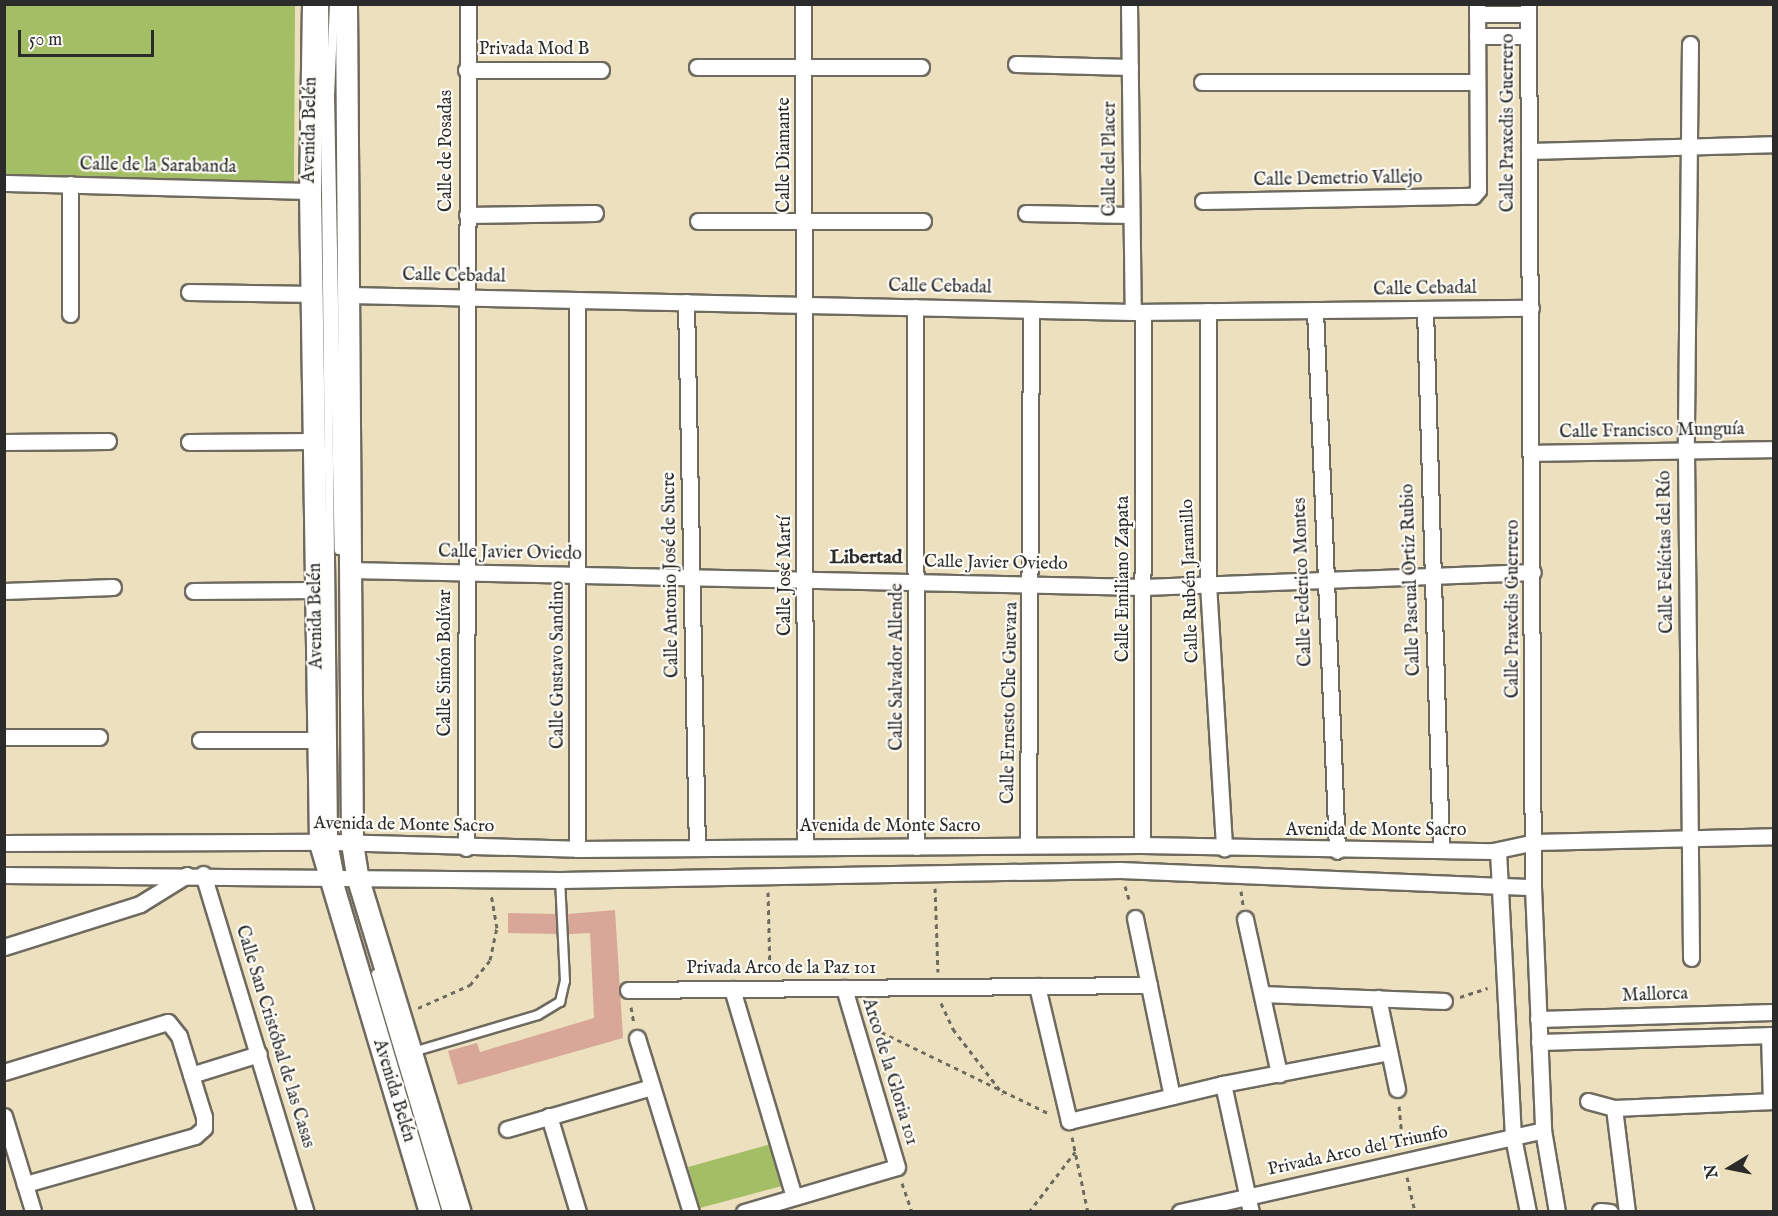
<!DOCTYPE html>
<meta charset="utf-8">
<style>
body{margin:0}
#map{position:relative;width:1778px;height:1216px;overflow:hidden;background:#ede0bf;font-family:"IM FELL English",serif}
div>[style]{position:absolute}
.green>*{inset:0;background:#a4be65}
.building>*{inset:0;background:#d8a798}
.path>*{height:3px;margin-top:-1.5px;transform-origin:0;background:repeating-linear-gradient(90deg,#6f6a5f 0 4.5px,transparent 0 9px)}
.roads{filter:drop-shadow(2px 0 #6f6a5f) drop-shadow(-2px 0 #6f6a5f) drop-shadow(0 2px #6f6a5f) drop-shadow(0 -2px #6f6a5f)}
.service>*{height:8px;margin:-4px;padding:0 4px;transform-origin:4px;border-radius:4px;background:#fff}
.minor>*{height:15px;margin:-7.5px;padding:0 7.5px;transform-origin:7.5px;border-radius:7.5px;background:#fff}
.secondary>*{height:21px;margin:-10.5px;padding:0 10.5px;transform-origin:10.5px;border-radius:10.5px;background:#fff}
span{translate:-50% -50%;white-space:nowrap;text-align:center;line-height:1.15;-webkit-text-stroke:4.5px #fdfcf7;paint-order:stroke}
.street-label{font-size:18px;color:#2b2b2b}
.neighbourhood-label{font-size:20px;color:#2b2b2b;font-weight:700}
.frame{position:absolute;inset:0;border:6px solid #2b2b2b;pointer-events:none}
.north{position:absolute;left:1700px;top:1138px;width:60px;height:60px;-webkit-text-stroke:4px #fdfcf7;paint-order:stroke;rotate:260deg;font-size:16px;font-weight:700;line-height:24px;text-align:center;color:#2b2b2b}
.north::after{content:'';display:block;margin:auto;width:21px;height:27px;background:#2b2b2b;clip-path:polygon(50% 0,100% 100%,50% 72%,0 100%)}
.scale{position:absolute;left:18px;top:30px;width:136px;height:27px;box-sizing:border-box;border:3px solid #2b2b2b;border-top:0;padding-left:8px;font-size:18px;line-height:21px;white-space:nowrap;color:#2b2b2b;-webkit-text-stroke:4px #fdfcf7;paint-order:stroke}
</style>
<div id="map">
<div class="green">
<i style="clip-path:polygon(5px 5px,295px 5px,294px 183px,5px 180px)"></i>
<i style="clip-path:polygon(771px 1144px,782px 1186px,700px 1208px,688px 1167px)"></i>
</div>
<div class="building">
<i style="clip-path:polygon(615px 910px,623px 1038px,458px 1085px,448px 1051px,477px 1043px,480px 1052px,594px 1018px,590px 933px,569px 934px,568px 914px)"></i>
<i style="clip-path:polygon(508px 913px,556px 914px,557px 934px,508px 933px)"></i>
</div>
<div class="path">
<i style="left:1125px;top:886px;width:17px;rotate:73deg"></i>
<i style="left:935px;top:888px;width:84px;rotate:88deg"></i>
<i style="left:1241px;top:891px;width:14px;rotate:82deg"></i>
<i style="left:768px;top:892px;width:80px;rotate:88.6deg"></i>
<i style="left:1460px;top:997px;width:29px;rotate:-18deg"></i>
<i style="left:941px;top:1003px;width:29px;rotate:65deg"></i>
<i style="left:953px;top:1029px;width:82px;rotate:52.4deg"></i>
<i style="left:631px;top:1007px;width:17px;rotate:80deg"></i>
<i style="left:418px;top:1008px;width:57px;rotate:-23.9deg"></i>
<i style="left:470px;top:985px;width:32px;rotate:-51deg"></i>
<i style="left:490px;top:960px;width:33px;rotate:-78deg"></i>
<i style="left:497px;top:928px;width:34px;rotate:-100deg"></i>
<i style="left:873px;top:1028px;width:197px;rotate:25.9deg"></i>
<i style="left:1399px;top:1106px;width:41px;rotate:84.4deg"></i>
<i style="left:1072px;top:1137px;width:77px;rotate:78deg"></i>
<i style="left:1407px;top:1177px;width:36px;rotate:77deg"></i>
<i style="left:902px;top:1183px;width:31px;rotate:71deg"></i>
<i style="left:1029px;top:1212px;width:76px;rotate:-52.5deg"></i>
</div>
<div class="roads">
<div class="service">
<i style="left:324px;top:4px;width:838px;rotate:89.38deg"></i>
<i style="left:333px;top:842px;width:32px;rotate:79deg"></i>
<i style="left:334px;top:4px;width:92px;rotate:92.5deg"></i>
<i style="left:330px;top:96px;width:454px;rotate:88.9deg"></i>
<i style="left:376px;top:974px;width:248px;rotate:73.4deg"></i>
<i style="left:413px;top:1052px;width:130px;rotate:-16.5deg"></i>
<i style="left:538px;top:1015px;width:26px;rotate:-31deg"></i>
<i style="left:560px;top:1002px;width:22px;rotate:-77deg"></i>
<i style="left:565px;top:981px;width:101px;rotate:-92.8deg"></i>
</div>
<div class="minor">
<i style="left:803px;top:4px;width:843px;rotate:89.86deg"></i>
<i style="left:1129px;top:4px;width:308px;rotate:89.3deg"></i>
<i style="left:1528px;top:4px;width:883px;rotate:89.68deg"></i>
<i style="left:1533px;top:887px;width:243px;rotate:87.6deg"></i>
<i style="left:1543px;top:1130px;width:83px;rotate:80.3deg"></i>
<i style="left:1477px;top:14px;width:51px"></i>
<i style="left:1477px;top:36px;width:51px"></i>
<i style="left:1690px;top:44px;width:407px;rotate:90.6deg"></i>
<i style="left:1686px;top:451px;width:507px;rotate:89.43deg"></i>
<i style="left:1016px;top:64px;width:114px;rotate:1.5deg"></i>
<i style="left:697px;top:67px;width:224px"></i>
<i style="left:466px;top:70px;width:135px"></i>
<i style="left:1202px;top:82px;width:275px"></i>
<i style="left:1529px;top:151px;width:245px;rotate:-1.6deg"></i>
<i style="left:4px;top:183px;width:306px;rotate:1.5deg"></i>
<i style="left:70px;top:184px;width:130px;rotate:90deg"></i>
<i style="left:1203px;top:201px;width:270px;rotate:-1.1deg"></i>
<i style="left:1473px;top:196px;width:8px;rotate:-50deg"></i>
<i style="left:1478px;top:190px;width:186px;rotate:-90.3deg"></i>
<i style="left:1026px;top:213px;width:105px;rotate:1.1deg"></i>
<i style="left:467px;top:215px;width:128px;rotate:-0.9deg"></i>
<i style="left:698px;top:221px;width:225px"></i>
<i style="left:189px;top:292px;width:125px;rotate:0.9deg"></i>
<i style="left:349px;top:295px;width:784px;rotate:1.24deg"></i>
<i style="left:1133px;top:312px;width:398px;rotate:-0.6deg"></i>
<i style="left:577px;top:300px;width:549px;rotate:90deg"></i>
<i style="left:686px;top:302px;width:546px;rotate:88.85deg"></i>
<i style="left:915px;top:307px;width:540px;rotate:89.89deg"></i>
<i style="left:1425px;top:309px;width:541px;rotate:88.31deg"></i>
<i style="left:1315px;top:310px;width:541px;rotate:87.67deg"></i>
<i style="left:1208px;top:311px;width:273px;rotate:90deg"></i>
<i style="left:1208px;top:584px;width:265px;rotate:86.5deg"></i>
<i style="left:4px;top:442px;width:104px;rotate:-0.6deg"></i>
<i style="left:189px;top:442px;width:126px;rotate:-0.5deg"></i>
<i style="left:1532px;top:453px;width:242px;rotate:-0.9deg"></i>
<i style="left:349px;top:570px;width:795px;rotate:1.23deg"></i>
<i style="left:1144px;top:587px;width:389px;rotate:-2.2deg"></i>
<i style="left:4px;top:591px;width:109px;rotate:-2.1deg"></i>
<i style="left:193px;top:591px;width:123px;rotate:-0.5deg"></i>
<i style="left:4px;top:737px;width:95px"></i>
<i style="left:200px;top:740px;width:119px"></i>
<i style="left:4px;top:843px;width:329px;rotate:-0.2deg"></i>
<i style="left:333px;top:842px;width:244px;rotate:1.6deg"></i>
<i style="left:577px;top:849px;width:565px;rotate:-0.41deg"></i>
<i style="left:1142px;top:845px;width:351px;rotate:1deg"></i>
<i style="left:1493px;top:851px;width:43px;rotate:-12.1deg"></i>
<i style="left:1535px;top:842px;width:239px;rotate:-1.4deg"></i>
<i style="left:1028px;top:845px;width:535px;rotate:-89.68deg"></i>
<i style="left:1142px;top:845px;width:533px;rotate:-89.89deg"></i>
<i style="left:466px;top:848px;width:844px;rotate:-89.86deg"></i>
<i style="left:1498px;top:851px;width:286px;rotate:87deg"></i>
<i style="left:1513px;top:1137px;width:76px;rotate:78.7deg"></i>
<i style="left:203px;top:874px;width:353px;rotate:73.1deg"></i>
<i style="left:4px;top:875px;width:556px;rotate:0.52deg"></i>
<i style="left:560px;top:880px;width:560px;rotate:-1.02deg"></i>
<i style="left:1120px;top:870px;width:413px;rotate:2.4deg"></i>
<i style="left:1135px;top:918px;width:182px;rotate:78.3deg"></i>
<i style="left:1245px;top:919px;width:159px;rotate:77.6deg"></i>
<i style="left:4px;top:947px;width:143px;rotate:-17.5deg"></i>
<i style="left:140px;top:904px;width:55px;rotate:-31.7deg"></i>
<i style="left:1037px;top:986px;width:139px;rotate:76.7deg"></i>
<i style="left:1069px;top:1121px;width:158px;rotate:-13.5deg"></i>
<i style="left:1223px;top:1084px;width:169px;rotate:-10.9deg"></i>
<i style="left:732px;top:989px;width:217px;rotate:73.4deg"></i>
<i style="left:628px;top:990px;width:521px;rotate:-0.55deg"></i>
<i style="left:1262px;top:994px;width:182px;rotate:2.2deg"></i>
<i style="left:1378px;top:998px;width:93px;rotate:78.2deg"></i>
<i style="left:1538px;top:1019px;width:236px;rotate:-1.7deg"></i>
<i style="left:1769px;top:1035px;width:66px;rotate:88.3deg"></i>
<i style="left:637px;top:1038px;width:182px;rotate:72.8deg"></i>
<i style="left:1539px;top:1042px;width:235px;rotate:-1.7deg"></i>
<i style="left:4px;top:1072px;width:171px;rotate:-17deg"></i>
<i style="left:168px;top:1022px;width:18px;rotate:52deg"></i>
<i style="left:179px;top:1036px;width:85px;rotate:72.8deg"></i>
<i style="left:204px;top:1117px;width:11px;rotate:90deg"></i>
<i style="left:204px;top:1128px;width:12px;rotate:138deg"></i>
<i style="left:195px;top:1136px;width:177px;rotate:164.2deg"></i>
<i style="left:191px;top:1075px;width:71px;rotate:-17.2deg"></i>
<i style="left:1223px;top:1084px;width:131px;rotate:77.7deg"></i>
<i style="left:1588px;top:1101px;width:27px;rotate:15deg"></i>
<i style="left:1614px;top:1108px;width:160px;rotate:-2.5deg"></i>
<i style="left:1614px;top:1108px;width:105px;rotate:82.9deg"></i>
<i style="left:4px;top:1116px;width:99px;rotate:73deg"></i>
<i style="left:549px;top:1116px;width:100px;rotate:73.2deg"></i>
<i style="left:507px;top:1129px;width:151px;rotate:-16.2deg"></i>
<i style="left:1600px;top:1211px;width:10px;rotate:6deg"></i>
<i style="left:744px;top:1212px;width:159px;rotate:-16.4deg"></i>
<i style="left:897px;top:1167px;width:187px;rotate:-106.5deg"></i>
<i style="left:1180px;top:1212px;width:372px;rotate:-12.7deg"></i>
</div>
<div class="secondary">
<i style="left:313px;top:4px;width:187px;rotate:90.9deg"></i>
<i style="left:310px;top:191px;width:652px;rotate:89.12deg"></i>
<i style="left:320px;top:843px;width:385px;rotate:73.4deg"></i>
<i style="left:346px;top:4px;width:839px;rotate:89.59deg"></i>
<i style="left:352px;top:843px;width:33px;rotate:81deg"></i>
<i style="left:357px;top:876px;width:351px;rotate:73deg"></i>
</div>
</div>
<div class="street-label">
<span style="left:534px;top:50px">Privada Mod B</span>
<span style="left:1509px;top:123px;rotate:-90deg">Calle Praxedis Guerrero</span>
<span style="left:311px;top:130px;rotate:-89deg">Avenida Belén</span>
<span style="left:447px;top:151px;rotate:-90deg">Calle de Posadas</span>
<span style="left:785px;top:155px;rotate:-90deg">Calle Diamante</span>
<span style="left:1111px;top:159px;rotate:-90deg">Calle del Placer</span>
<span style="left:158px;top:167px;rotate:1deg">Calle de la Sarabanda</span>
<span style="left:1338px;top:180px;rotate:-1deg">Calle Demetrio Vallejo</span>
<span style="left:454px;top:277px;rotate:1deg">Calle Cebadal</span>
<span style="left:940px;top:288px;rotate:1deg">Calle Cebadal</span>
<span style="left:1425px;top:290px;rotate:-1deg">Calle Cebadal</span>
<span style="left:1652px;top:432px;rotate:-1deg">Calle Francisco Munguía</span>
<span style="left:1667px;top:552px;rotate:-91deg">Calle Felícitas del Río</span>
<span style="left:510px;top:554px;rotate:1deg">Calle Javier Oviedo</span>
<span style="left:996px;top:564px;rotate:1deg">Calle Javier Oviedo</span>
<span style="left:672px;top:575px;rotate:-91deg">Calle Antonio José de Sucre</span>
<span style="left:786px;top:576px;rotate:-90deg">Calle José Martí</span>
<span style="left:1124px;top:579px;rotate:-90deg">Calle Emiliano Zapata</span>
<span style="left:1412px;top:580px;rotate:-92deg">Calle Pascual Ortiz Rubio</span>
<span style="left:1191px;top:581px;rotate:-92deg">Calle Rubén Jaramillo</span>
<span style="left:1304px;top:582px;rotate:-92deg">Calle Federico Montes</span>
<span style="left:1514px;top:609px;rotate:-90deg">Calle Praxedis Guerrero</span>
<span style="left:317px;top:616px;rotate:-91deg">Avenida Belén</span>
<span style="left:446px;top:663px;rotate:-90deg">Calle Simón Bolívar</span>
<span style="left:559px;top:665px;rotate:-90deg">Calle Gustavo Sandino</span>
<span style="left:898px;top:667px;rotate:-90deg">Calle Salvador Allende</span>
<span style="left:1011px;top:703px;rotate:-89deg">Calle Ernesto Che Guevara</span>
<span style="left:404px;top:826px;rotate:1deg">Avenida de Monte Sacro</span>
<span style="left:890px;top:827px">Avenida de Monte Sacro</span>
<span style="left:1376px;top:831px">Avenida de Monte Sacro</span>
<span style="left:781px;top:969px">Privada Arco de la Paz 101</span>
<span style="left:1655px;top:996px;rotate:-2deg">Mallorca</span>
<span style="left:274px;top:1037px;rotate:73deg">Calle San Cristóbal de las Casas</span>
<span style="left:889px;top:1072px;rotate:73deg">Arco de la Gloria 101</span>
<span style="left:393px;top:1091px;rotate:73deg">Avenida Belén</span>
<span style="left:1358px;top:1152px;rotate:-12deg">Privada Arco del Triunfo</span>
</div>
<div class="neighbourhood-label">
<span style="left:866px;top:557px">Libertad</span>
</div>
<div class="frame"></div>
<div class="north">N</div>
<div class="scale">50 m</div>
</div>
